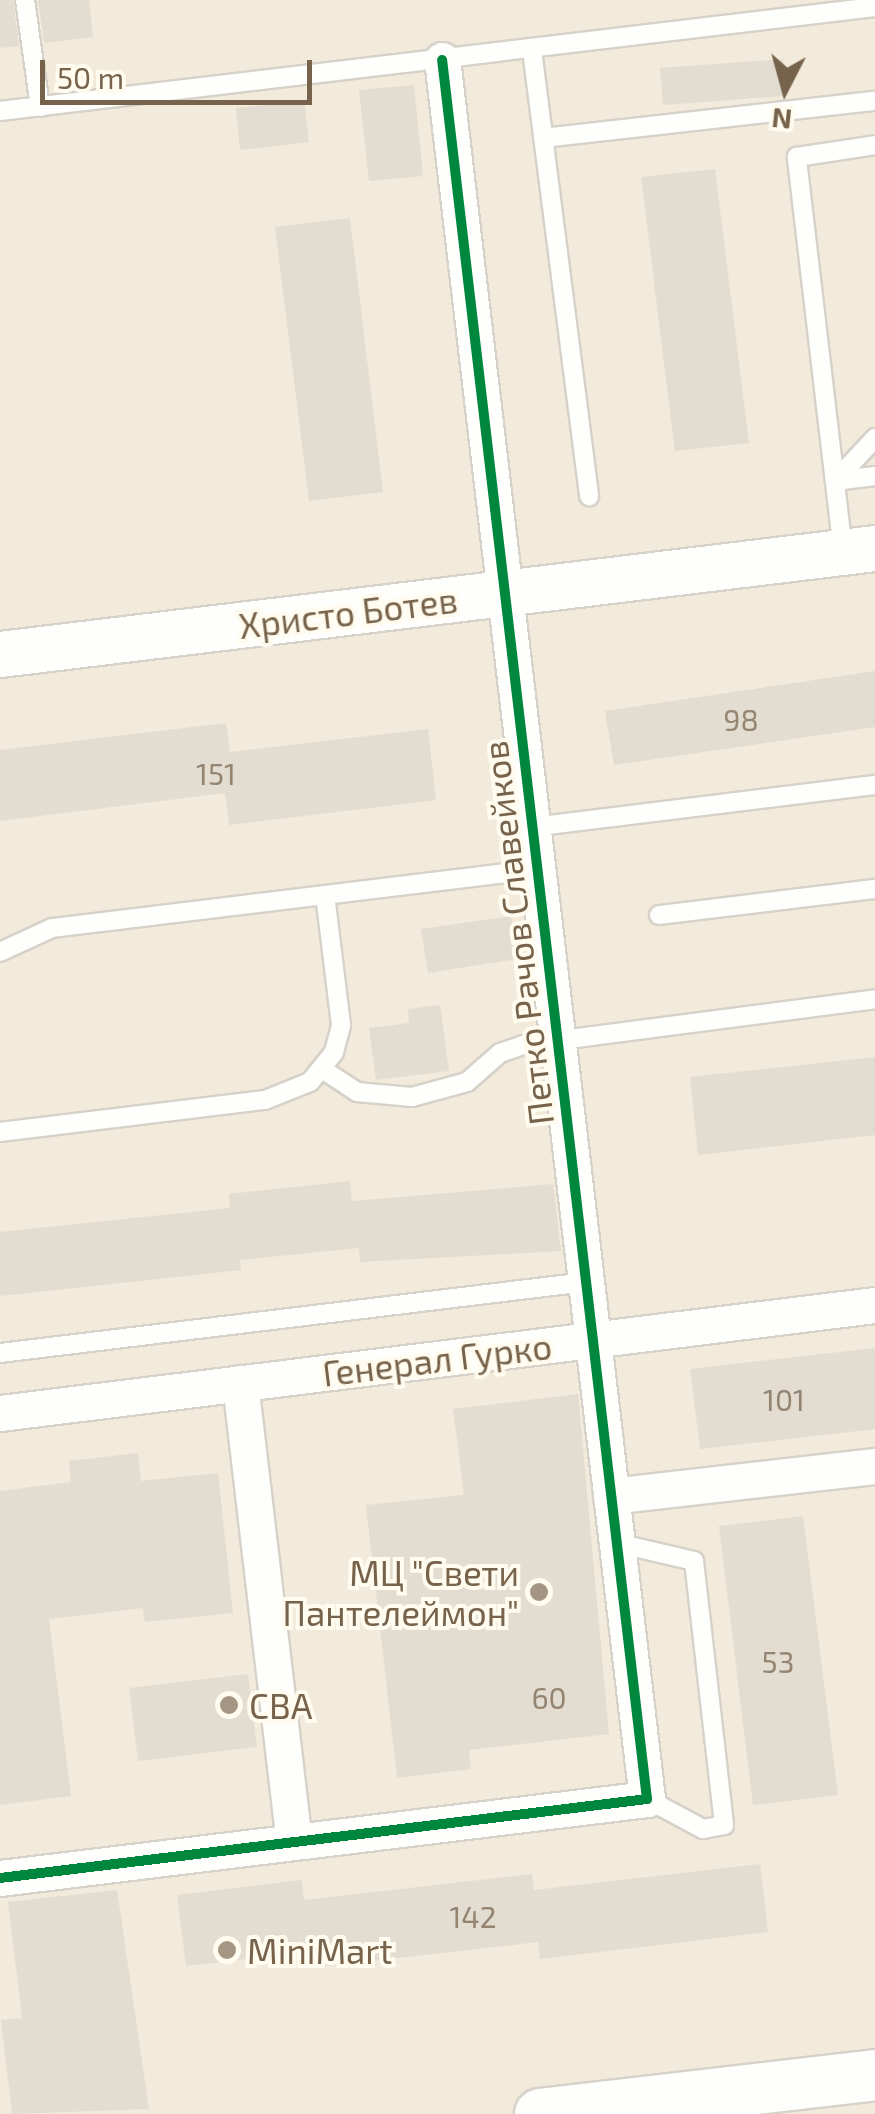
<!DOCTYPE html>
<meta charset="utf-8">
<style>
body{margin:0}
#map{position:relative;width:875px;height:2114px;overflow:hidden;background:#f8f5ec;font-family:"Exo 2",sans-serif}
div>[style]{position:absolute}
.residential>*{inset:0;background:#f2ebdb}
.building>*{inset:0;background:#e2dcd1}
.roads{filter:drop-shadow(2px 0 #d6d1c9) drop-shadow(-2px 0 #d6d1c9) drop-shadow(0 2px #d6d1c9) drop-shadow(0 -2px #d6d1c9)}
.service>*{height:18px;margin:-9px;padding:0 9px;transform-origin:9px;border-radius:9px;background:#fefefc}
.minor>*{height:35px;margin:-17.5px;padding:0 17.5px;transform-origin:17.5px;border-radius:17.5px;background:#fefefc}
.tertiary>*{height:45px;margin:-22.5px;padding:0 22.5px;transform-origin:22.5px;border-radius:22.5px;background:#fefefc}
.secondary>*{height:50px;margin:-25px;padding:0 25px;transform-origin:25px;border-radius:25px;background:#fefefc}
.cycleway>*{height:10px;margin:-5px;padding:0 5px;transform-origin:5px;border-radius:5px;background:#00873e}
.dots>*{width:28px;height:28px;translate:-50% -50%;box-sizing:border-box;border:5px solid #fffbee;border-radius:50%}
span{translate:-50% -50%;white-space:nowrap;text-align:center;line-height:1.15;-webkit-text-stroke:8px #fffbee;paint-order:stroke}
.number-label{font-size:30px;color:#948470}
.number-label span{-webkit-text-stroke-width:0}
.street-label{font-size:35px;color:#77634b}
.poi-label{font-size:35px;color:#77634b}
.right{translate:-100% -50%;text-align:right}
.left{translate:0 -50%;text-align:left}
.north{position:absolute;left:735px;top:40px;width:100px;height:100px;-webkit-text-stroke:8px #fffbee;paint-order:stroke;rotate:186deg;font-size:28px;font-weight:700;line-height:40px;text-align:center;color:#77634b}
.north::after{content:'';display:block;margin:auto;width:35px;height:45px;background:#77634b;clip-path:polygon(50% 0,100% 100%,50% 72%,0 100%)}
.scale{position:absolute;left:40px;top:60px;width:272px;height:45px;box-sizing:border-box;border:5px solid #77634b;border-top:0;padding-left:12px;font-size:30px;line-height:35px;white-space:nowrap;color:#77634b;-webkit-text-stroke:8px #fffbee;paint-order:stroke}
</style>
<div id="map">
<div class="residential">
<i style="clip-path:polygon(0 0,875px 0,875px 2114px,0 2114px)"></i>
</div>
<div class="building">
<i style="clip-path:polygon(0 0,13px 0,19px 46px,0 48px)"></i>
<i style="clip-path:polygon(38px 0,89px 0,93px 37px,44px 43px)"></i>
<i style="clip-path:polygon(783px 59px,786px 96px,663px 105px,660px 68px)"></i>
<i style="clip-path:polygon(414px 85px,423px 176px,369px 181px,359px 90px)"></i>
<i style="clip-path:polygon(304px 101px,309px 142px,240px 150px,236px 108px)"></i>
<i style="clip-path:polygon(715px 169px,749px 443px,675px 451px,641px 177px)"></i>
<i style="clip-path:polygon(350px 218px,383px 492px,309px 501px,275px 227px)"></i>
<i style="clip-path:polygon(875px 671px,875px 727px,614px 765px,605px 711px)"></i>
<i style="clip-path:polygon(226px 723px,230px 752px,428px 729px,436px 800px,229px 825px,225px 793px,0 821px,0 750px)"></i>
<i style="clip-path:polygon(511px 916px,517px 959px,428px 973px,421px 929px)"></i>
<i style="clip-path:polygon(440px 1005px,449px 1071px,376px 1080px,369px 1028px,409px 1023px,408px 1009px)"></i>
<i style="clip-path:polygon(875px 1057px,875px 1135px,698px 1155px,690px 1077px)"></i>
<i style="clip-path:polygon(350px 1181px,352px 1201px,553px 1184px,561px 1251px,360px 1262px,359px 1248px,240px 1260px,241px 1270px,0 1296px,0 1232px,230px 1208px,229px 1194px)"></i>
<i style="clip-path:polygon(875px 1348px,875px 1429px,700px 1449px,690px 1369px)"></i>
<i style="clip-path:polygon(578px 1394px,609px 1734px,469px 1750px,471px 1769px,397px 1778px,366px 1505px,464px 1495px,453px 1409px)"></i>
<i style="clip-path:polygon(138px 1453px,141px 1481px,218px 1473px,233px 1613px,145px 1622px,143px 1608px,49px 1619px,71px 1796px,0 1805px,0 1491px,71px 1482px,69px 1461px)"></i>
<i style="clip-path:polygon(803px 1516px,838px 1795px,753px 1805px,719px 1526px)"></i>
<i style="clip-path:polygon(248px 1674px,257px 1747px,138px 1761px,129px 1688px)"></i>
<i style="clip-path:polygon(760px 1864px,768px 1932px,540px 1959px,538px 1942px,310px 1968px,308px 1952px,186px 1966px,177px 1895px,302px 1880px,304px 1900px,532px 1874px,534px 1890px)"></i>
<i style="clip-path:polygon(117px 1890px,149px 2109px,12px 2114px,1px 2020px,22px 2018px,8px 1902px)"></i>
</div>
<div class="roads">
<div class="service">
<i style="left:25px;top:0;width:108px;rotate:82deg"></i>
<i style="left:532px;top:50px;width:450px;rotate:82.7deg"></i>
<i style="left:0;top:111px;width:881px;rotate:-6.78deg"></i>
<i style="left:543px;top:138px;width:334px;rotate:-6.4deg"></i>
<i style="left:835px;top:481px;width:59px;rotate:-47.1deg"></i>
<i style="left:835px;top:481px;width:40px;rotate:-7.1deg"></i>
<i style="left:843px;top:551px;width:397px;rotate:-96.7deg"></i>
<i style="left:797px;top:157px;width:79px;rotate:-8.7deg"></i>
<i style="left:532px;top:827px;width:346px;rotate:-7deg"></i>
<i style="left:659px;top:915px;width:218px;rotate:-6.9deg"></i>
<i style="left:0;top:952px;width:57px;rotate:-24.8deg"></i>
<i style="left:52px;top:928px;width:490px;rotate:-6.9deg"></i>
<i style="left:322px;top:1069px;width:42px;rotate:33.3deg"></i>
<i style="left:357px;top:1092px;width:55px;rotate:5.2deg"></i>
<i style="left:412px;top:1097px;width:57px;rotate:-15.3deg"></i>
<i style="left:467px;top:1082px;width:44px;rotate:-41.3deg"></i>
<i style="left:500px;top:1053px;width:24px;rotate:-19deg"></i>
<i style="left:523px;top:1045px;width:355px;rotate:-7.4deg"></i>
<i style="left:0;top:1132px;width:267px;rotate:-6.9deg"></i>
<i style="left:265px;top:1100px;width:48px;rotate:-21.8deg"></i>
<i style="left:310px;top:1082px;width:38px;rotate:-51deg"></i>
<i style="left:334px;top:1052px;width:28px;rotate:-75deg"></i>
<i style="left:341px;top:1025px;width:131px;rotate:-97deg"></i>
<i style="left:0;top:1353px;width:590px;rotate:-6.91deg"></i>
<i style="left:617px;top:1543px;width:79px;rotate:13.2deg"></i>
<i style="left:694px;top:1561px;width:266px;rotate:83.5deg"></i>
<i style="left:724px;top:1825px;width:21px;rotate:169deg"></i>
<i style="left:703px;top:1829px;width:64px;rotate:-151.8deg"></i>
</div>
<div class="minor">
<i style="left:240px;top:1383px;width:457px;rotate:83.3deg"></i>
<i style="left:0;top:1413px;width:882px;rotate:-7.04deg"></i>
<i style="left:611px;top:1496px;width:266px;rotate:-6.5deg"></i>
<i style="left:0;top:1878px;width:652px;rotate:-6.96deg"></i>
<i style="left:647px;top:1799px;width:1751px;rotate:-96.72deg"></i>
</div>
<div class="tertiary">
<i style="left:0;top:654px;width:881px;rotate:-6.91deg"></i>
</div>
<div class="secondary">
<i style="left:540px;top:2114px;width:337px;rotate:-6.6deg"></i>
</div>
</div>
<div class="cycleway">
<i style="left:0;top:1878px;width:652px;rotate:-6.96deg"></i>
<i style="left:647px;top:1799px;width:1751px;rotate:-96.72deg"></i>
</div>
<div class="dots">
<i style="left:539px;top:1592px;background:#a49683"></i>
<i style="left:229px;top:1705px;background:#a49683"></i>
<i style="left:227px;top:1950px;background:#a49683"></i>
</div>
<div class="number-label">
<span style="left:741px;top:719px">98</span>
<span style="left:216px;top:773px">151</span>
<span style="left:784px;top:1399px">101</span>
<span style="left:778px;top:1661px">53</span>
<span style="left:549px;top:1697px">60</span>
<span style="left:473px;top:1916px">142</span>
</div>
<div class="street-label">
<span style="left:348px;top:612px;rotate:-7deg">Христо Ботев</span>
<span style="left:517px;top:933px;rotate:-97deg">Петко Рачов Славейков</span>
<span style="left:437px;top:1359px;rotate:-7deg">Генерал Гурко</span>
</div>
<div class="poi-label">
<span class="right" style="left:519px;top:1592px">МЦ "Свети<br>Пантелеймон"</span>
<span class="left" style="left:249px;top:1705px">CBA</span>
<span class="left" style="left:247px;top:1950px">MiniMart</span>
</div>
<div class="north">N</div>
<div class="scale">50 m</div>
</div>
